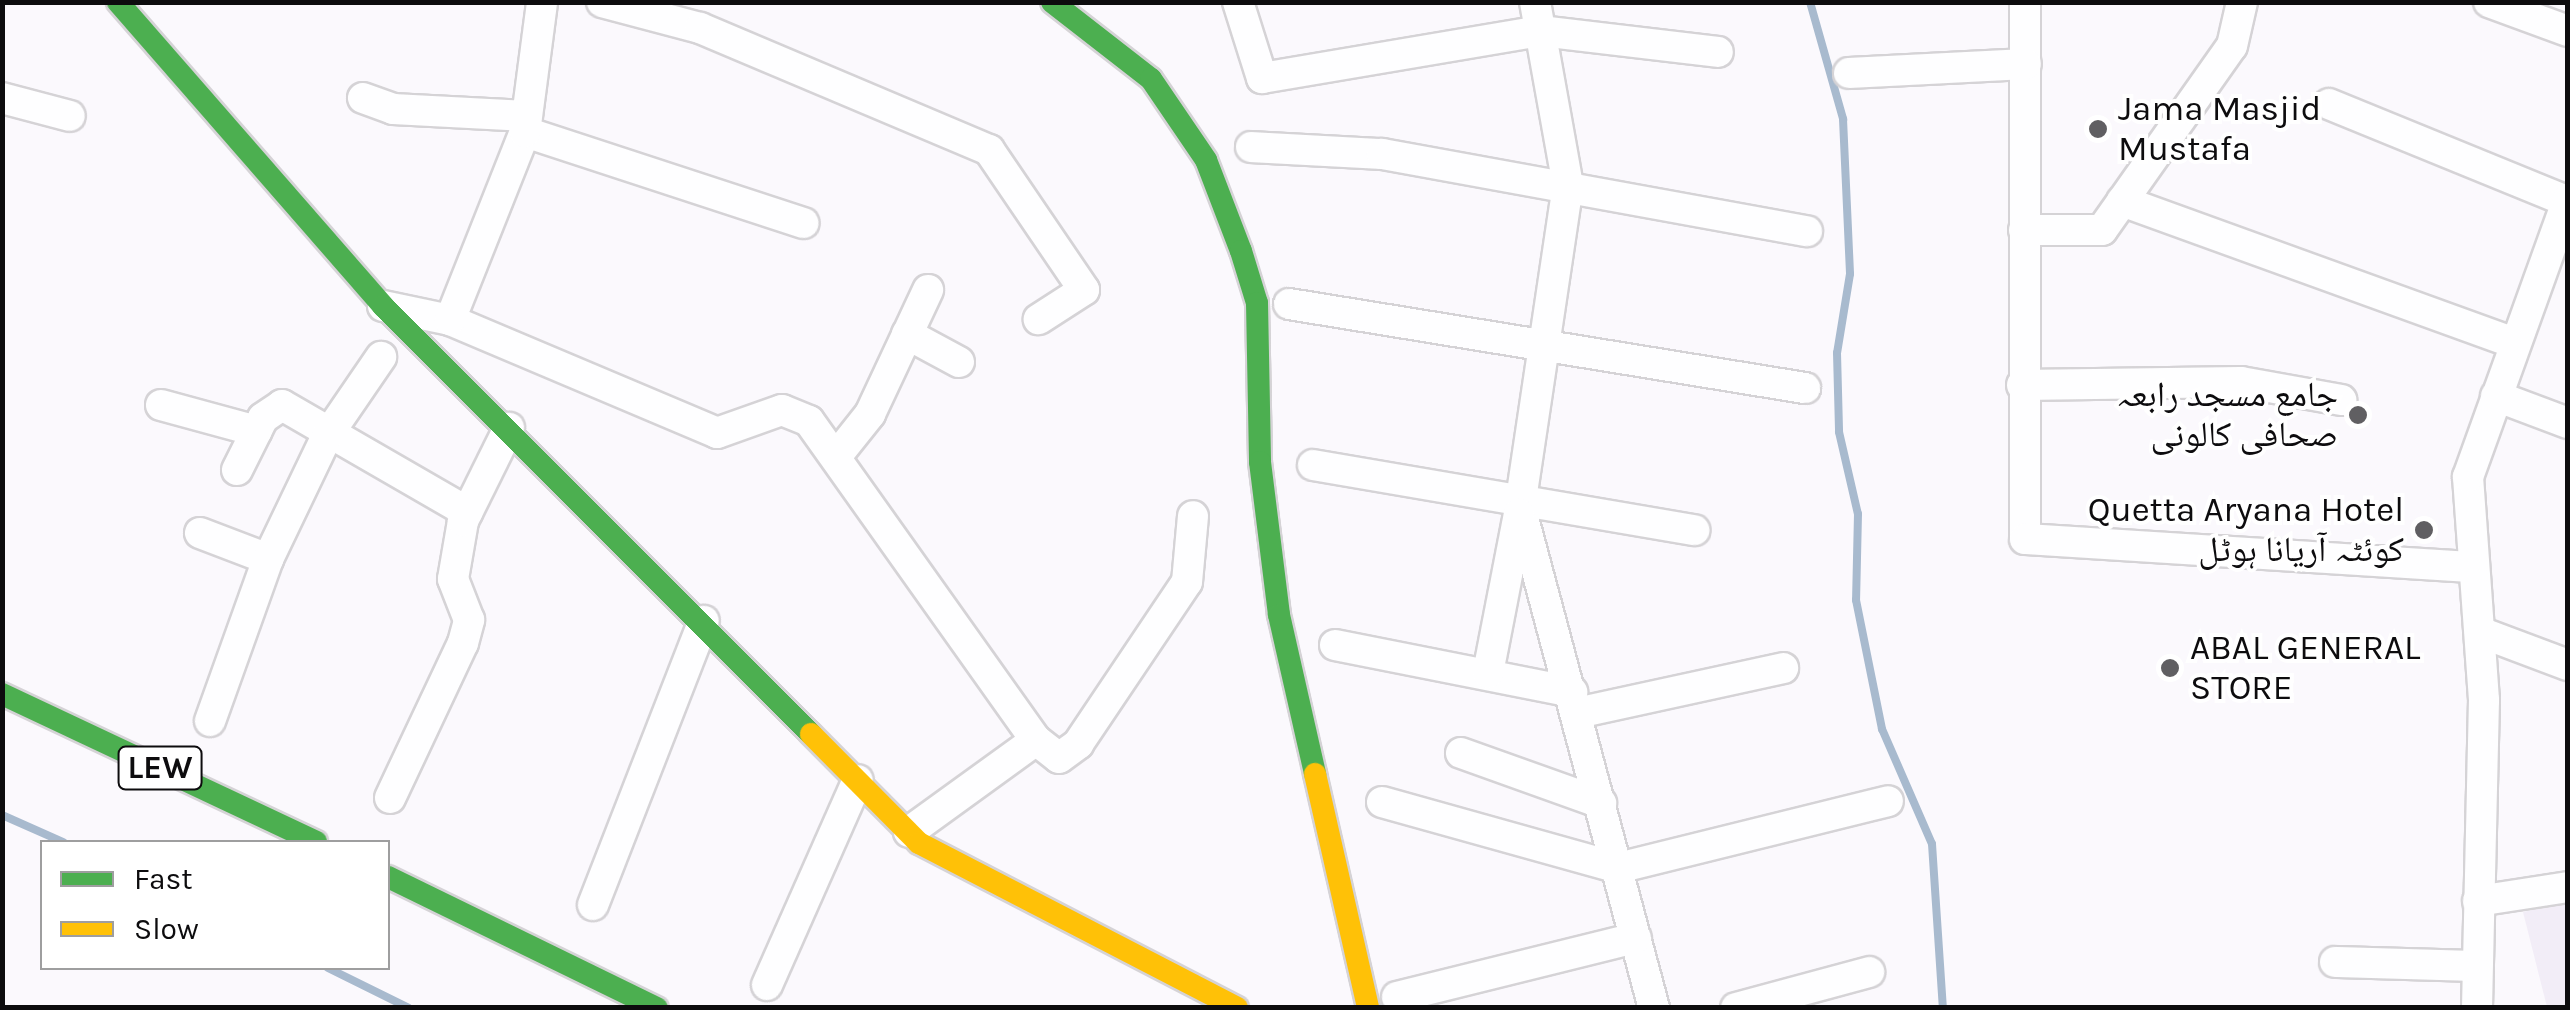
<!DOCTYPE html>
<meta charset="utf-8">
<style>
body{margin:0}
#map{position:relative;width:2570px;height:1010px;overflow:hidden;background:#fbf9fd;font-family:Karla,"Noto Naskh Arabic",sans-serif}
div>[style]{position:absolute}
.built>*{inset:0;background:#f2edf7}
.stream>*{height:8px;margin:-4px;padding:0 4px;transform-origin:4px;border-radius:4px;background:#a8bace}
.roads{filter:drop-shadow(2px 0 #d5d3d6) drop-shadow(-2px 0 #d5d3d6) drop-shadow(0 2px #d5d3d6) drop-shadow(0 -2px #d5d3d6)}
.street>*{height:30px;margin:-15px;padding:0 15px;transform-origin:15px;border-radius:15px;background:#fefeff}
.fast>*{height:22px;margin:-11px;padding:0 11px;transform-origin:11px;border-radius:11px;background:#4caf50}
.slow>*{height:22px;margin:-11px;padding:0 11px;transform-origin:11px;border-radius:11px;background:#ffc107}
.dots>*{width:28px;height:28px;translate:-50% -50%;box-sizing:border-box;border:5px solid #fff;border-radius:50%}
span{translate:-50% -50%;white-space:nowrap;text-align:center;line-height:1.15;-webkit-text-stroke:8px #fff;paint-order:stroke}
.shield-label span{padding:2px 8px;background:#fff;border:2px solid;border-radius:8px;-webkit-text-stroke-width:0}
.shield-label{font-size:32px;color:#0d0c0e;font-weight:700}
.poi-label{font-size:35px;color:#0d0c0e}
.left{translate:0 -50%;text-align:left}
.right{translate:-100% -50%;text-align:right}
.frame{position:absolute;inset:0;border:5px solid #0d0c0e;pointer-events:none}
.legend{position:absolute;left:40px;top:840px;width:350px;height:130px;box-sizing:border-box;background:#fff;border:2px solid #9e9e9f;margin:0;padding:12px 18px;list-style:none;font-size:30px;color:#0d0c0e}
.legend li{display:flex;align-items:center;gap:20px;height:50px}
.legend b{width:50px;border:2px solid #9e9e9f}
</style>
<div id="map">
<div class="built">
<i style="clip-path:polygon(2567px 903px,2567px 1007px,2547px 1007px,2523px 912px)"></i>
</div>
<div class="stream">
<i style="left:1810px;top:2px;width:122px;rotate:74.2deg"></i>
<i style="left:1843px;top:119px;width:155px;rotate:87.4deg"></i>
<i style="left:1850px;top:274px;width:80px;rotate:99.3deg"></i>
<i style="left:1837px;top:353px;width:79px;rotate:88.5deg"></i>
<i style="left:1839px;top:432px;width:84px;rotate:77deg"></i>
<i style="left:1858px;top:514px;width:86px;rotate:91.3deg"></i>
<i style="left:1856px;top:600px;width:132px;rotate:78.6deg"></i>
<i style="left:1882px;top:729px;width:125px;rotate:66.5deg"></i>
<i style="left:1932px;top:844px;width:164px;rotate:86.2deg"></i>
<i style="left:2px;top:815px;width:67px;rotate:23.9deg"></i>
<i style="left:328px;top:968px;width:90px;rotate:26.3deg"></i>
</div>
<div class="roads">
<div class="street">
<i style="left:602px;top:2px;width:101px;rotate:14.9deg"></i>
<i style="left:700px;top:28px;width:314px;rotate:22.9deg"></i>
<i style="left:989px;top:150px;width:169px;rotate:55.8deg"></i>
<i style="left:1084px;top:290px;width:54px;rotate:147.2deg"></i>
<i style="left:1238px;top:2px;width:80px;rotate:72.5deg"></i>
<i style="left:1262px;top:78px;width:282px;rotate:-9.6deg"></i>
<i style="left:1540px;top:31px;width:179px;rotate:6.7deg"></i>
<i style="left:1535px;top:2px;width:186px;rotate:79.8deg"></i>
<i style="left:1568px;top:185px;width:326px;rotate:98.5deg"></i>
<i style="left:1520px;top:507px;width:519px;rotate:75.03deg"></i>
<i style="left:2025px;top:2px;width:537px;rotate:90deg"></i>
<i style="left:2025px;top:539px;width:447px;rotate:3.6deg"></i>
<i style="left:2489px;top:2px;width:84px;rotate:20.2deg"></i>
<i style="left:1849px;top:73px;width:177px;rotate:-2.9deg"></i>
<i style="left:2px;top:98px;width:70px;rotate:14.8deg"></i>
<i style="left:363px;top:98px;width:32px;rotate:20deg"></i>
<i style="left:393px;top:109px;width:134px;rotate:3deg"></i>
<i style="left:2329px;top:104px;width:257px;rotate:22.2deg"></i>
<i style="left:525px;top:132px;width:293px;rotate:18.1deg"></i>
<i style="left:1251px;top:147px;width:131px;rotate:3.1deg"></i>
<i style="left:1382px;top:154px;width:432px;rotate:10.3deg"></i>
<i style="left:2122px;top:201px;width:418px;rotate:19.9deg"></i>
<i style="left:2024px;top:230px;width:78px"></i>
<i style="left:2102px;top:230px;width:225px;rotate:-54.8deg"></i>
<i style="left:2232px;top:46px;width:45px;rotate:-77.2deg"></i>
<i style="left:1289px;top:304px;width:523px;rotate:9.25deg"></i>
<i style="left:383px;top:306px;width:68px;rotate:11.8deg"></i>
<i style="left:450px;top:320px;width:290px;rotate:22.9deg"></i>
<i style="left:717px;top:433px;width:69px;rotate:-19.5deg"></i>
<i style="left:782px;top:410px;width:29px;rotate:22deg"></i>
<i style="left:809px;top:421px;width:392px;rotate:54.6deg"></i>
<i style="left:1036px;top:740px;width:29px;rotate:38deg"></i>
<i style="left:1059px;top:758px;width:24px;rotate:-36deg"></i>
<i style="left:1078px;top:744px;width:195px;rotate:-56.1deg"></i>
<i style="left:1187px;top:582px;width:66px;rotate:-84.8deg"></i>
<i style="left:450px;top:320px;width:202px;rotate:-68.3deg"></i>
<i style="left:525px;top:132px;width:131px;rotate:-82.5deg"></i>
<i style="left:907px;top:334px;width:59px;rotate:28.3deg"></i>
<i style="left:2022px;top:385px;width:219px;rotate:-0.8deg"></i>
<i style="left:2241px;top:382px;width:102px;rotate:10.2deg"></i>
<i style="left:2496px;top:396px;width:77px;rotate:20.6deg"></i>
<i style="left:161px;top:405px;width:99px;rotate:15.2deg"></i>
<i style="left:839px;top:453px;width:50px;rotate:-51.5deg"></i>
<i style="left:870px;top:414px;width:137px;rotate:-64.9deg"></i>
<i style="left:1313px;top:465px;width:387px;rotate:9.7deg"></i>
<i style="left:237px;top:470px;width:58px;rotate:-63.4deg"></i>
<i style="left:263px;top:418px;width:23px;rotate:-34deg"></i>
<i style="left:282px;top:405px;width:214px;rotate:30deg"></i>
<i style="left:200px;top:533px;width:73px;rotate:20.9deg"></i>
<i style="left:2480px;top:632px;width:94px;rotate:20.6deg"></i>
<i style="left:1335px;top:645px;width:242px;rotate:11.2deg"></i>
<i style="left:1488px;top:673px;width:162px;rotate:-79deg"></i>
<i style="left:1577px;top:713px;width:211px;rotate:-12.3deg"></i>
<i style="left:210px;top:721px;width:172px;rotate:-70.3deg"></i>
<i style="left:268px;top:559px;width:136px;rotate:-64.4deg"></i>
<i style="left:327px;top:436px;width:96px;rotate:-55.6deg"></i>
<i style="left:1461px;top:753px;width:149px;rotate:19.7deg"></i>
<i style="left:390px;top:798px;width:171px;rotate:-64.8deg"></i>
<i style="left:463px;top:643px;width:24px;rotate:-75deg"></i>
<i style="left:469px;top:620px;width:44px;rotate:-111.3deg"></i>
<i style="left:453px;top:579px;width:59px;rotate:-80.2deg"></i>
<i style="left:463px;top:521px;width:104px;rotate:-63.7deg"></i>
<i style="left:1382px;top:802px;width:245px;rotate:15.6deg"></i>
<i style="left:1618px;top:868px;width:278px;rotate:-13.9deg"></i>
<i style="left:909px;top:832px;width:157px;rotate:-35.9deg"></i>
<i style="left:2478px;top:901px;width:91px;rotate:-8.8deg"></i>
<i style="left:593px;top:905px;width:305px;rotate:-68.7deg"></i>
<i style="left:2335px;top:962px;width:142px;rotate:1.6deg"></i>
<i style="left:767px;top:985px;width:224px;rotate:-66.1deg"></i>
<i style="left:1397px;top:997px;width:246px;rotate:-13.9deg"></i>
<i style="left:1736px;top:1008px;width:138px;rotate:-15.1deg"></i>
<i style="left:2477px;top:1008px;width:308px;rotate:-88.7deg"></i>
<i style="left:2484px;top:700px;width:224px;rotate:-94.1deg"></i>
<i style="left:2468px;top:477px;width:295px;rotate:-70.2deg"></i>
</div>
<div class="fast">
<i style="left:118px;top:2px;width:403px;rotate:48.9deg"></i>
<i style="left:383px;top:306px;width:605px;rotate:45deg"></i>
<i style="left:1052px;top:2px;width:125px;rotate:37.9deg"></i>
<i style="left:1151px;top:79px;width:98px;rotate:55.8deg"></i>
<i style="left:1206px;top:160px;width:97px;rotate:69deg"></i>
<i style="left:1241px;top:251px;width:54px;rotate:72.9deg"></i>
<i style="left:1257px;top:303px;width:159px;rotate:88.9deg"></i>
<i style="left:1260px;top:462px;width:154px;rotate:82.9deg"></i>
<i style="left:1279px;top:615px;width:163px;rotate:77.2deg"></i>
<i style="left:2px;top:694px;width:347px;rotate:25.2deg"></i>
<i style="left:388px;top:877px;width:299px;rotate:26deg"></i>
</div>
<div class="slow">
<i style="left:811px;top:734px;width:153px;rotate:45.3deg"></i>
<i style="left:919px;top:843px;width:358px;rotate:27.4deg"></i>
<i style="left:1315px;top:774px;width:240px;rotate:77.2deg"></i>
</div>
</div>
<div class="dots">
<i style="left:2098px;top:129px;background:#605f62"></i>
<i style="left:2358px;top:415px;background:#605f62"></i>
<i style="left:2424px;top:530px;background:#605f62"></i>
<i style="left:2170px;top:668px;background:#605f62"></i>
</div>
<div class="shield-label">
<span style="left:160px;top:768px">LEW</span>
</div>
<div class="poi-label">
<span class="left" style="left:2118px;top:129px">Jama Masjid<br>Mustafa</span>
<span class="right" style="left:2338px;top:415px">جامع مسجد رابعہ<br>صحافی کالونی</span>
<span class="right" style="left:2404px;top:530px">Quetta Aryana Hotel<br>کوئٹہ آریانا ہوٹل</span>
<span class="left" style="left:2190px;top:668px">ABAL GENERAL<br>STORE</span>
</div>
<div class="frame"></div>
<ul class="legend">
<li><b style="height:12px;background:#4caf50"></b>Fast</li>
<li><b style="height:12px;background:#ffc107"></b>Slow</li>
</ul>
</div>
